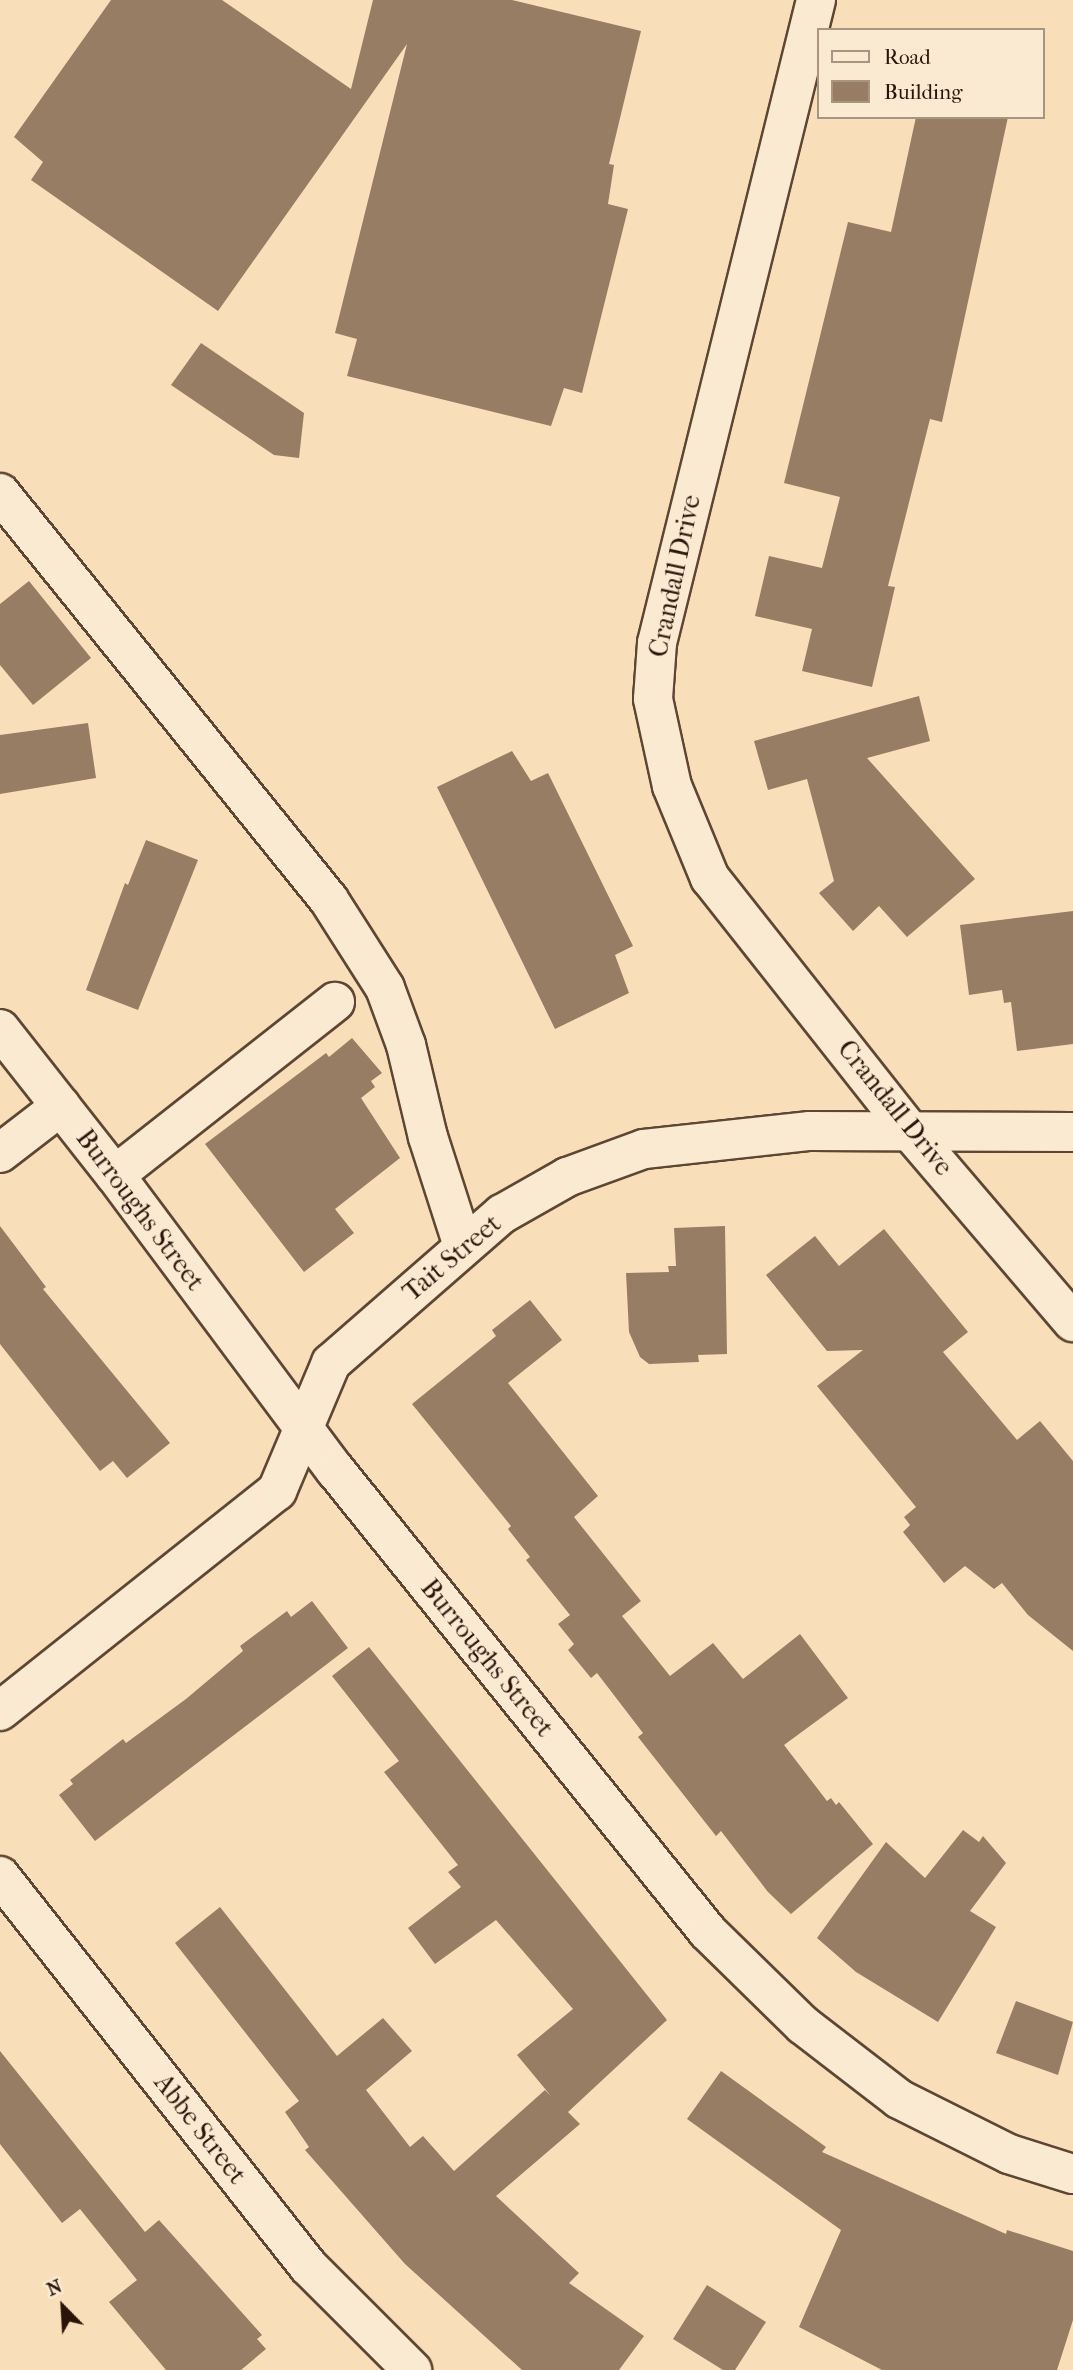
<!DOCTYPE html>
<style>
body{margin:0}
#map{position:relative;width:1073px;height:2370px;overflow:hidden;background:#f9dfb9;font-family:"IM FELL French Canon",serif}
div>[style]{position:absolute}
.building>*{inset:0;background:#967d64}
.roads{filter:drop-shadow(2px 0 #5e4634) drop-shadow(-2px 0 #5e4634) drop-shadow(0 2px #5e4634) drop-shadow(0 -2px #5e4634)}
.minor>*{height:38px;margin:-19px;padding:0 19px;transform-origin:19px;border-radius:19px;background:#fbead2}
span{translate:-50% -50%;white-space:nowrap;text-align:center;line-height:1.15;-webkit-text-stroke:6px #fbead2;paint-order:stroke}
.street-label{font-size:26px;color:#2a1308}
.legend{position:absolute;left:817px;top:28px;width:228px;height:91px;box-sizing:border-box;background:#fbead2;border:2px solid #a79481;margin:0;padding:9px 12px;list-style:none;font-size:21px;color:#2a1308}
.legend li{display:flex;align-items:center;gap:14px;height:35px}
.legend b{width:35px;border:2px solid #a79481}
.north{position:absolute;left:28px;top:2272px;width:70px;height:70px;-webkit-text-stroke:5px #fbead2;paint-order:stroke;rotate:336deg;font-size:19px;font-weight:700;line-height:28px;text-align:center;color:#2a1308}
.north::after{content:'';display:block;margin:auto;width:24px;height:32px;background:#2a1308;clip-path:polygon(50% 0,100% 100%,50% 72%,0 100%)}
</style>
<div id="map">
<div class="building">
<i style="clip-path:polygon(111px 0,222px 0,351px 89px,373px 0,512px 0,641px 31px,609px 164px,614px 165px,608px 204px,628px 209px,582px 393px,564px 388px,551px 426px,347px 376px,357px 339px,335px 333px,407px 44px,218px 311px,31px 180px,43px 162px,14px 137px)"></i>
<i style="clip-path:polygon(916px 117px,1008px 117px,942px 422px,930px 419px,888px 586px,895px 587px,872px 687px,802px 671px,812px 629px,755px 616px,769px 556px,822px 568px,840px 497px,784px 483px,848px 222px,891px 232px)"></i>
<i style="clip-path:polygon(201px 343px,304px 413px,299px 458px,274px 455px,171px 385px)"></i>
<i style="clip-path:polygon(29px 581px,91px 658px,33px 705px,0 665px,0 604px)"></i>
<i style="clip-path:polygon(919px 696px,930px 741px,867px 758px,975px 879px,907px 937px,879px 906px,853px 931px,819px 893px,834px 881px,807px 779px,768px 790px,754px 741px)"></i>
<i style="clip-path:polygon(88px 723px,96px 778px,0 794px,0 735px)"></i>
<i style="clip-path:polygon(512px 751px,531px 781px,548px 773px,633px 946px,615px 955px,629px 993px,555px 1029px,437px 787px)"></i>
<i style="clip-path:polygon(146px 840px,198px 860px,138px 1010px,86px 990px,125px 883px,128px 885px)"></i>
<i style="clip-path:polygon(1073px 911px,1073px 1044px,1017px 1051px,1011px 1002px,1004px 1003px,1002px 990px,969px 995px,960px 925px)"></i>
<i style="clip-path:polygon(352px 1038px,382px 1073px,371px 1081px,375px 1087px,361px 1098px,400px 1158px,335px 1209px,354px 1233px,304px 1272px,205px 1144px,326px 1053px,329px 1057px)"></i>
<i style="clip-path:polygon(0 1226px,46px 1287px,43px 1289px,170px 1443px,127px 1478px,113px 1461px,100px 1471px,0 1344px)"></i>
<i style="clip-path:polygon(725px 1226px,727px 1354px,698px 1355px,699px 1362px,649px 1364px,640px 1357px,629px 1332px,626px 1273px,669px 1272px,668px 1266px,676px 1266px,674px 1228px)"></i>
<i style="clip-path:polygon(884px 1229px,968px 1332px,943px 1352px,1017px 1440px,1040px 1421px,1073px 1461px,1073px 1651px,1028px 1615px,1002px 1583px,994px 1589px,965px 1566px,944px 1583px,903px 1532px,910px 1525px,904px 1517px,916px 1507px,817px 1386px,863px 1350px,827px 1351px,766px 1275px,815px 1236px,839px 1266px)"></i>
<i style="clip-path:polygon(530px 1300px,562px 1340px,508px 1383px,598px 1496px,574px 1517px,641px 1601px,622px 1616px,670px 1676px,713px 1643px,743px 1679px,800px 1634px,848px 1698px,784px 1745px,827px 1801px,831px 1798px,836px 1805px,839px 1802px,873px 1844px,791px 1914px,768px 1892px,721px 1831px,716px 1836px,638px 1737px,643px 1733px,597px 1673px,591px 1678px,568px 1650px,574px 1644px,558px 1624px,570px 1615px,526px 1560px,530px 1557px,508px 1529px,511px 1526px,412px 1404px,496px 1336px,492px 1330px)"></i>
<i style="clip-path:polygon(312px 1601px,348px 1648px,95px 1841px,59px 1795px,73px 1784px,70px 1780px,123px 1739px,126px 1743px,186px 1699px,243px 1651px,240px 1646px,287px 1611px,291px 1617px)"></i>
<i style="clip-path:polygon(369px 1647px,667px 2020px,568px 2112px,580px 2124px,496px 2196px,579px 2273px,569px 2283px,644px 2336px,619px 2370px,522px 2370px,405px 2264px,305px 2150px,309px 2147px,285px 2112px,299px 2101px,175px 1943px,220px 1907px,337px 2056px,383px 2018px,412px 2051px,366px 2090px,410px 2147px,423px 2136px,454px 2171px,545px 2090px,551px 2096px,517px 2055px,573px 2009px,496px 1920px,435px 1964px,408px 1928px,461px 1887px,448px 1872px,458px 1865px,384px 1772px,399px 1761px,332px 1676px)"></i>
<i style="clip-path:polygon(963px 1830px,979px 1842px,983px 1836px,1006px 1863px,970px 1911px,996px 1927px,938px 2022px,856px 1972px,817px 1938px,886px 1842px,925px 1878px)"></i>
<i style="clip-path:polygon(1016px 2001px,1073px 2022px,1058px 2075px,996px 2053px)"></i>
<i style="clip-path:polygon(0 2051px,145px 2232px,159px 2220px,262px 2335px,257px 2339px,266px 2349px,241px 2370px,166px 2370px,109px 2302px,137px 2280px,80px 2209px,62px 2223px,0 2144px)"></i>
<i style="clip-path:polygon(721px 2071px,826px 2147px,822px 2152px,1006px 2234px,1007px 2230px,1073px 2251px,1073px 2320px,1057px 2370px,882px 2370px,799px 2327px,841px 2230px,687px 2119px)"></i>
<i style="clip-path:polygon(707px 2285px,766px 2322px,735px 2370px,723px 2370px,673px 2339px)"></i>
</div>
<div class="roads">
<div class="minor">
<i style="left:816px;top:0;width:662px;rotate:103.89deg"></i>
<i style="left:657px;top:643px;width:56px;rotate:94.1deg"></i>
<i style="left:653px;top:699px;width:89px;rotate:77.7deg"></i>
<i style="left:672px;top:786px;width:100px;rotate:67.6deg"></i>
<i style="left:710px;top:878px;width:320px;rotate:51.7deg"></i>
<i style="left:908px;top:1129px;width:254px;rotate:49.5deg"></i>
<i style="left:0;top:493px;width:523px;rotate:51.05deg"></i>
<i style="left:329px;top:900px;width:104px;rotate:57.5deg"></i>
<i style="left:385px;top:988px;width:61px;rotate:69.8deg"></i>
<i style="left:406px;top:1045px;width:95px;rotate:76.6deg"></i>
<i style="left:428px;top:1137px;width:114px;rotate:72.2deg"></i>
<i style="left:0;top:1029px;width:186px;rotate:51.8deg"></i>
<i style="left:115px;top:1175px;width:369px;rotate:53.3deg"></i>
<i style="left:336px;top:1471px;width:592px;rotate:51.1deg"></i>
<i style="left:708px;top:1932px;width:133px;rotate:44.4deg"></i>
<i style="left:803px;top:2025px;width:121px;rotate:37.6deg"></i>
<i style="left:899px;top:2099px;width:123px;rotate:26.6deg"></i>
<i style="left:1009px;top:2154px;width:67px;rotate:17.4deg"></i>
<i style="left:0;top:1153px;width:77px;rotate:-37.6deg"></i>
<i style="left:115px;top:1175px;width:280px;rotate:-38.2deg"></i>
<i style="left:0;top:1711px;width:354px;rotate:-38.5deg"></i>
<i style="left:277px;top:1491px;width:139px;rotate:-67.1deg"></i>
<i style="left:331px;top:1363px;width:227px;rotate:-41.1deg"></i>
<i style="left:502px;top:1214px;width:75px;rotate:-29.6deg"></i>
<i style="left:567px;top:1177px;width:82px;rotate:-20deg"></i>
<i style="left:644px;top:1149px;width:167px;rotate:-6.2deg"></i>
<i style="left:810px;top:1131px;width:263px;rotate:0.2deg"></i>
<i style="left:0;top:1876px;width:498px;rotate:51.7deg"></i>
<i style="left:309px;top:2267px;width:146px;rotate:45deg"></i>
</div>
</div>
<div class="street-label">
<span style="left:675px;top:576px;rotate:-78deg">Crandall Drive</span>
<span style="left:895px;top:1108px;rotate:51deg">Crandall Drive</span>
<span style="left:140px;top:1210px;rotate:53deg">Burroughs Street</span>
<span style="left:452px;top:1258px;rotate:-40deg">Tait Street</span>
<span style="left:487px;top:1658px;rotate:51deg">Burroughs Street</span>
<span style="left:200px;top:2129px;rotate:52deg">Abbe Street</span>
</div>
<ul class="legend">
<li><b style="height:9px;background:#fbead2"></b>Road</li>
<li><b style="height:19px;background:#967d64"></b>Building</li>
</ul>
<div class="north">N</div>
</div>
